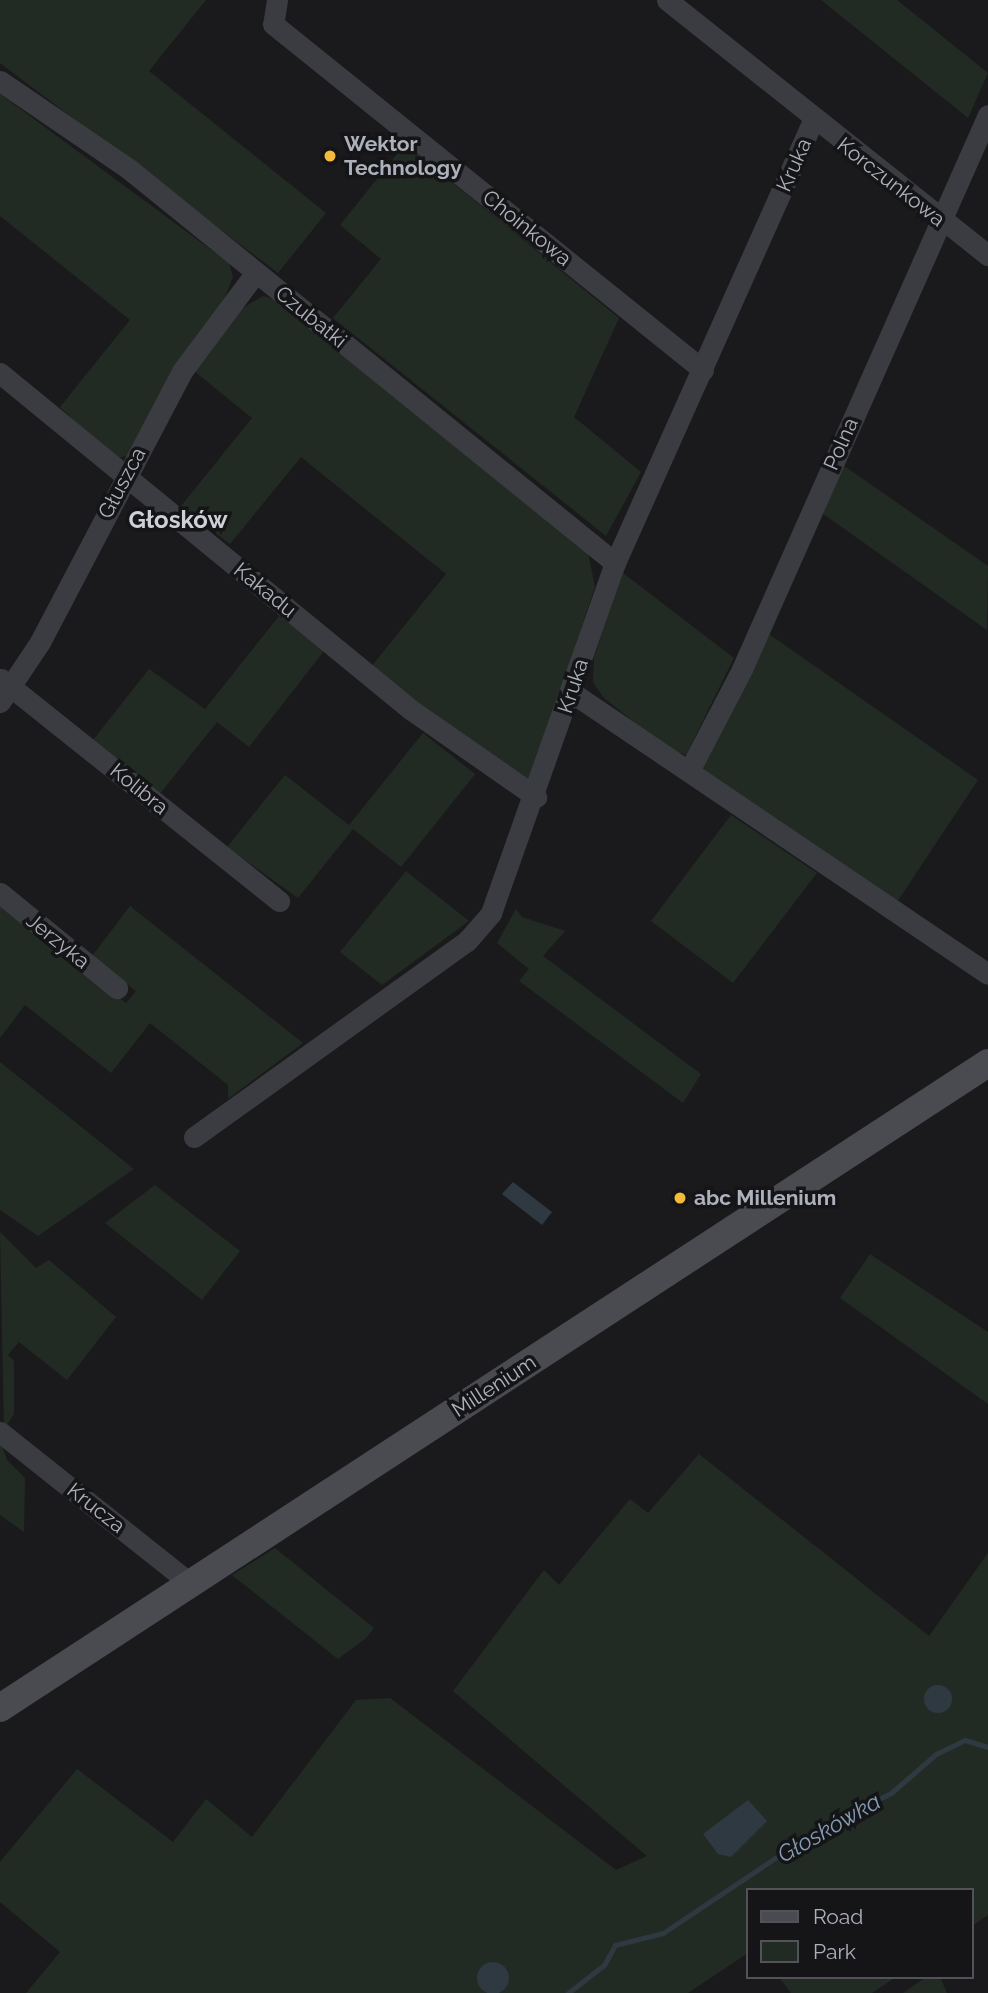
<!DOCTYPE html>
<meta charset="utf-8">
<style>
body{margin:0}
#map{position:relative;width:988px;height:1993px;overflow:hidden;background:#1a1a1c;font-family:Raleway,sans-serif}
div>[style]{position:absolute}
.green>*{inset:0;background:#222b23}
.water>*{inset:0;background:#2f3941}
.round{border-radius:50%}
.stream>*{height:5px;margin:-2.5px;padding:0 2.5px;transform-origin:2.5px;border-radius:2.5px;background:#2f3941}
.street>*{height:21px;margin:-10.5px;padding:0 10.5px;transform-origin:10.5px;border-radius:10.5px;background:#3b3c41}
.secondary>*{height:28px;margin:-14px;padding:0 14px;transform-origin:14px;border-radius:14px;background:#494b51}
.dots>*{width:19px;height:19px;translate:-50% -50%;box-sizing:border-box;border:4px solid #151517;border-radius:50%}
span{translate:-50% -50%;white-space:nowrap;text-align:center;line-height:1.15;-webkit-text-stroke:7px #151517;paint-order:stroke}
.poi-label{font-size:21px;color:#acb1bc;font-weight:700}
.left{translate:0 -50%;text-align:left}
.street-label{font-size:21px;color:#acb1bc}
.water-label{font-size:23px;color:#849db6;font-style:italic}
.quarter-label{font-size:24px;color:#ced0d8;font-weight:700}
.legend{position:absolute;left:746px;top:1888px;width:228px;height:91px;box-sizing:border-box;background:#151517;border:2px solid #515359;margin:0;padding:9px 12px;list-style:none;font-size:21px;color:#acb1bc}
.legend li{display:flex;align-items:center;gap:14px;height:35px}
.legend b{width:35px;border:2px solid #515359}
</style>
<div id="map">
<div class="green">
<i style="clip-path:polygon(0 0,206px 0,149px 71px,326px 213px,278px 273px,0 63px)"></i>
<i style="clip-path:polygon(821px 0,897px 0,988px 73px,968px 118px)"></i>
<i style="clip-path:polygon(0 94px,229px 263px,233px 277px,226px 295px,130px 455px,115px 459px,60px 407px,130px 320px,0 216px)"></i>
<i style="clip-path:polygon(405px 144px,619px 318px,574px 417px,641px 472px,606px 536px,333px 318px,381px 259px,340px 225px)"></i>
<i style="clip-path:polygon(263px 296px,280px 301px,588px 552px,595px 587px,529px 784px,371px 667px,446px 574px,301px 457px,230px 544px,181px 506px,252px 418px,194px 371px,228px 317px)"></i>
<i style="clip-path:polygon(840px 463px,988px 566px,987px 630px,819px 511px)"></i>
<i style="clip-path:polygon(623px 573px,734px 658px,686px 755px,666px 748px,603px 697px,593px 682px,594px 657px)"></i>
<i style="clip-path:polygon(279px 616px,324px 651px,249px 747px,217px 722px,159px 795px,93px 740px,149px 669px,205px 709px)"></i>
<i style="clip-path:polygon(766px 632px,978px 780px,897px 902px,702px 769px)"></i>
<i style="clip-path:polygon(423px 733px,475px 774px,401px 867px,353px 829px,298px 898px,227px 847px,285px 775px,349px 825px)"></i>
<i style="clip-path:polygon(731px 815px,817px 873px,733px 983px,651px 921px)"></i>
<i style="clip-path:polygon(406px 871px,469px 921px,382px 985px,340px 952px)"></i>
<i style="clip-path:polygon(0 904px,126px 1003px,136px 991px,92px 956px,130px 906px,303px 1043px,228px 1099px,228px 1085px,150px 1023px,111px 1073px,25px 1005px,0 1038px)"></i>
<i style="clip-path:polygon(516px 909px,522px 917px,565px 931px,543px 956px,701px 1074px,683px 1103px,519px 981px,529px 969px,497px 943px)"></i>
<i style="clip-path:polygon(0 1062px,134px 1169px,38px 1236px,0 1210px)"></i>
<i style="clip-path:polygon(155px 1185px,240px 1251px,202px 1300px,105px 1223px)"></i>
<i style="clip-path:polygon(0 1232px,36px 1268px,49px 1260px,116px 1317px,67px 1380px,19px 1342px,8px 1355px,14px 1361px,14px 1414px,4px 1429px)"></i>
<i style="clip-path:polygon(870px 1254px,988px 1332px,988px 1404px,840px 1298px)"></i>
<i style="clip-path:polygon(0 1440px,7px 1460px,25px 1478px,24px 1532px,0 1515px)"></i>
<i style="clip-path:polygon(699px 1454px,929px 1636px,988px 1553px,988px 1915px,972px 1926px,972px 1890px,748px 1890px,748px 1953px,688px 1993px,26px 1993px,60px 1952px,0 1902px,0 1862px,77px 1769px,173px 1842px,206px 1799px,252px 1837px,356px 1700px,390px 1698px,616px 1870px,647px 1856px,453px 1691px,544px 1570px,559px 1585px,630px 1499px,648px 1513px)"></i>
<i style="clip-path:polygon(275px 1548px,374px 1628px,366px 1638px,338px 1659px,232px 1575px)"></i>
<i style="clip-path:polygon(779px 1977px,896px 1977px,872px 1993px,791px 1993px)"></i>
<i style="clip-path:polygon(926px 1977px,940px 1977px,947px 1993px,903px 1993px)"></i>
</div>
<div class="water">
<i style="clip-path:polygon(513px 1182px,552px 1212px,542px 1225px,502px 1194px)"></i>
<i class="round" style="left:924px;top:1685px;width:28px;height:28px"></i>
<i style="clip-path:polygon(748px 1800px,767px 1821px,731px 1857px,718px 1854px,703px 1834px)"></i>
<i class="round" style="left:477px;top:1962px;width:32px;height:32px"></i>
</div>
<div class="stream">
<i style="left:568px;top:1993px;width:46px;rotate:-37.9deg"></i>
<i style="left:604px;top:1965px;width:23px;rotate:-61deg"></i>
<i style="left:615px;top:1945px;width:49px;rotate:-14deg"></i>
<i style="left:663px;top:1933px;width:189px;rotate:-33.8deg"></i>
<i style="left:820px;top:1828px;width:79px;rotate:-26.2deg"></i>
<i style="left:891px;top:1793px;width:60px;rotate:-40.9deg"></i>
<i style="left:936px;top:1754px;width:32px;rotate:-26deg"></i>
<i style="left:965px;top:1740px;width:24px;rotate:17deg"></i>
</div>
<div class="street">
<i style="left:277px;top:0;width:24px;rotate:99deg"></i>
<i style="left:273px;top:24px;width:552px;rotate:38.82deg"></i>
<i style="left:667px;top:0;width:410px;rotate:38.5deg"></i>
<i style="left:0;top:81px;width:156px;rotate:34.3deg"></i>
<i style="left:129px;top:169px;width:626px;rotate:39.03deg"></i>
<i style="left:0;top:373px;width:530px;rotate:39.34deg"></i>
<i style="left:410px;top:709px;width:154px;rotate:34.9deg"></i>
<i style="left:1px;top:679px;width:356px;rotate:38.6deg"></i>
<i style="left:571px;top:692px;width:503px;rotate:34.07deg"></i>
<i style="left:0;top:702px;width:72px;rotate:-56.3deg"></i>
<i style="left:40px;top:642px;width:307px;rotate:-62.3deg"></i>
<i style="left:183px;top:370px;width:122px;rotate:-53.3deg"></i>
<i style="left:689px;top:771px;width:115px;rotate:-62.5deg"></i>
<i style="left:742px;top:669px;width:606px;rotate:-66.06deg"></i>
<i style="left:0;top:893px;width:151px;rotate:39.1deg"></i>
<i style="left:194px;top:1137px;width:336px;rotate:-35.7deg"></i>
<i style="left:467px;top:941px;width:37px;rotate:-49deg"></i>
<i style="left:491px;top:913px;width:371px;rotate:-70.5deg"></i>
<i style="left:615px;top:563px;width:484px;rotate:-65.9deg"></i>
<i style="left:0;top:1432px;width:244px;rotate:38.5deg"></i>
</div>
<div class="secondary">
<i style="left:0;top:1708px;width:1180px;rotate:-33.14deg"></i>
</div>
<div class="dots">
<i style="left:330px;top:156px;background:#f4ba3a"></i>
<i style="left:680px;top:1198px;background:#f4ba3a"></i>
</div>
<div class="poi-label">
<span class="left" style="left:344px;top:156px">Wektor<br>Technology</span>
<span class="left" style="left:694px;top:1198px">abc Millenium</span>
</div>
<div class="street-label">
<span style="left:794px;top:165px;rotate:-66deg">Kruka</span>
<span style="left:891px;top:182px;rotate:38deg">Korczunkowa</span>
<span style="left:527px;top:228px;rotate:39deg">Choinkowa</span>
<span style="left:311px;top:317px;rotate:39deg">Czubatki</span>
<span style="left:841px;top:444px;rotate:-66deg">Polna</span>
<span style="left:122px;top:483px;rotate:-62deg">Głuszca</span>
<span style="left:265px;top:590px;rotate:39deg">Kakadu</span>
<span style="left:573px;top:686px;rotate:-72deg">Kruka</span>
<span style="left:139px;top:789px;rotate:39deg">Kolibra</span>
<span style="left:58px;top:941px;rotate:39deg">Jerzyka</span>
<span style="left:494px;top:1386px;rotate:-33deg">Millenium</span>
<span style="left:96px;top:1508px;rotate:38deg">Krucza</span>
</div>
<div class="water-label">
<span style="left:829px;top:1828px;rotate:-30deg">Głoskówka</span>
</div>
<div class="quarter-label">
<span style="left:178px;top:520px">Głosków</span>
</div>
<ul class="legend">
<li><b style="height:9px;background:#494b51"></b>Road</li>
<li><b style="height:19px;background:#222b23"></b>Park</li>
</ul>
</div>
